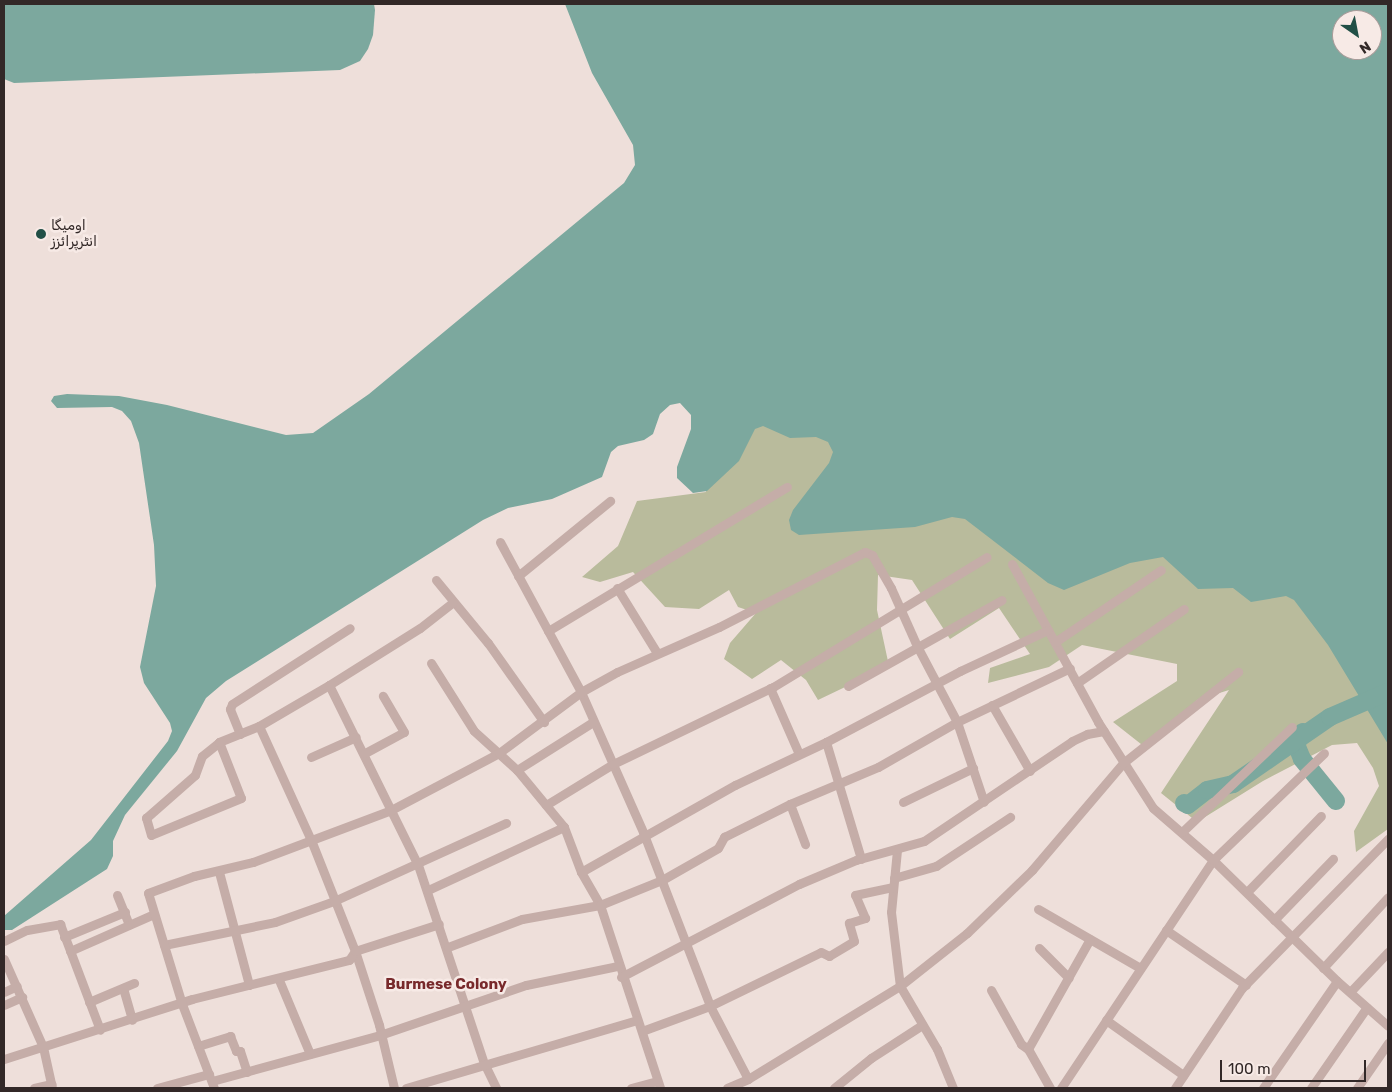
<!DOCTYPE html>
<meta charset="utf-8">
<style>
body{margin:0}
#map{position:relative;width:1392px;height:1092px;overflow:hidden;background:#eedfda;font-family:Rubik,Vazirmatn,sans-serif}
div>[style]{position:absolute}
.green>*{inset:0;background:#b9bb9c}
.water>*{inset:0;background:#7ca89e}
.river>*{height:18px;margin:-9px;padding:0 9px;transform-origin:9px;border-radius:9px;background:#7ca89e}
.minor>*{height:9px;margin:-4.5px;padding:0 4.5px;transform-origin:4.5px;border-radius:4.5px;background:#c5ada8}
.dots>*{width:14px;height:14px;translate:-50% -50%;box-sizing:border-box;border:2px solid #f7eae6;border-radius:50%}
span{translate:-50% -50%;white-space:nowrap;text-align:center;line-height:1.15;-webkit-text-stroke:5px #f7eae6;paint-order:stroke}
.poi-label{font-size:14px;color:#322827}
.left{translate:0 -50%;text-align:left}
.neighbourhood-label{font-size:15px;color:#78292b;font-weight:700}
.frame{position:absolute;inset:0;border:5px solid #322827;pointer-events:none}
.north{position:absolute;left:1332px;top:10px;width:50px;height:50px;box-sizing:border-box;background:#f7eae6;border:1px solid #a89c9a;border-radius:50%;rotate:147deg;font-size:14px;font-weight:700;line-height:20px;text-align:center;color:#322827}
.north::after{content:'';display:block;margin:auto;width:18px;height:22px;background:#214f46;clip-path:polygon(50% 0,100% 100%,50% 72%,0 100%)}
.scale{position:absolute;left:1220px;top:1060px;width:146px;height:22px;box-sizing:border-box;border:2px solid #322827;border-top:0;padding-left:6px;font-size:15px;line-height:18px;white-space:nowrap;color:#322827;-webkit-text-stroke:4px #f7eae6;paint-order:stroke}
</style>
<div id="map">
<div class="green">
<i style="clip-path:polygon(evenodd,1388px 4px,1388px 829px,1356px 852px,1354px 831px,1379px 786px,1373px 768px,1357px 743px,1332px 745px,1263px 781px,1197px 822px,1161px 793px,1229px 690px,1197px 700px,1146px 748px,1113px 722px,1177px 681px,1177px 664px,1082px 645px,1049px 667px,988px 683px,990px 668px,1030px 654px,999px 608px,950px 639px,912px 580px,878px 575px,877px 610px,889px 666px,818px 700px,806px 680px,781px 660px,752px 679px,724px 659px,730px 643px,756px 613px,738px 607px,729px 590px,699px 609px,665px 607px,633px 572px,600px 582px,582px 577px,618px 546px,637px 501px,706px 492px,700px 457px,974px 130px,1388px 4px,1342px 20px,1372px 20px,1372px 50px,1342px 50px,1342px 20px)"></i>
</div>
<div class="water">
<i style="clip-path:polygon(4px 4px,374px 4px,375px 10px,373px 35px,368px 49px,360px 61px,340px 70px,14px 83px,4px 79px)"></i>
<i style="clip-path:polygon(evenodd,565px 4px,1388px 4px,1388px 744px,1328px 645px,1294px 600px,1286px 596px,1251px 602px,1233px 588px,1198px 589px,1163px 557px,1130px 563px,1064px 590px,1048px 583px,965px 519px,952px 517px,915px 527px,799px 535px,791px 530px,789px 520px,793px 510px,829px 463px,833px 452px,828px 442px,816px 437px,790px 438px,763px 426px,755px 429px,739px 461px,707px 491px,693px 493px,677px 478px,677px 467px,691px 429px,691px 415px,680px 403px,670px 405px,660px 414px,653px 434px,644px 440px,618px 446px,611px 452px,602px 477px,552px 499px,508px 508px,483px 520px,226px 681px,206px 698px,177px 751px,125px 815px,113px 841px,113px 856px,107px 869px,12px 930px,4px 930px,4px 916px,91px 840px,168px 741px,172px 731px,170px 723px,144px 683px,140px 667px,156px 586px,154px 545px,139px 443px,131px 421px,122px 411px,112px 407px,57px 408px,51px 401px,54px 396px,67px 394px,119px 396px,167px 405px,286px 435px,313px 433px,369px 394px,624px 183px,635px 165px,633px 145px,592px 73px,565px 4px,1342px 20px,1372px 20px,1372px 50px,1342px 50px,1342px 20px)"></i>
</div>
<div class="river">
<i style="left:1303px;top:732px;width:14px;rotate:120deg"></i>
<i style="left:1296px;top:744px;width:16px;rotate:68deg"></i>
<i style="left:1302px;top:759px;width:54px;rotate:51deg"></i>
<i style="left:1184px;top:803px;width:4px;rotate:27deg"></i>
<i style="left:1188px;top:805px;width:24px;rotate:-38deg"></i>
<i style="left:1207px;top:790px;width:27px;rotate:-13deg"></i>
<i style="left:1233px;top:784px;width:118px;rotate:-34.6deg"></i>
<i style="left:1330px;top:717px;width:63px;rotate:-23.3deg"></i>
</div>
<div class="minor">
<i style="left:500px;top:542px;width:170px;rotate:61.6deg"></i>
<i style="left:581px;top:692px;width:153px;rotate:66.1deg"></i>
<i style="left:643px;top:832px;width:186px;rotate:68.9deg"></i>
<i style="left:710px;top:1006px;width:82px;rotate:62.5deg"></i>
<i style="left:1012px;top:564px;width:180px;rotate:61.4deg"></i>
<i style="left:1098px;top:722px;width:102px;rotate:57.4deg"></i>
<i style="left:1153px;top:808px;width:79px;rotate:40.9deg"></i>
<i style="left:1213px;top:860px;width:173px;rotate:44.3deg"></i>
<i style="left:1337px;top:981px;width:68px;rotate:41.4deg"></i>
<i style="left:518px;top:576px;width:119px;rotate:-39.2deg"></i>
<i style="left:436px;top:580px;width:82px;rotate:50.5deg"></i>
<i style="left:488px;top:643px;width:97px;rotate:54.7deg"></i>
<i style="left:617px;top:588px;width:76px;rotate:58.4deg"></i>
<i style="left:548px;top:631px;width:279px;rotate:-31.1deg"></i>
<i style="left:1055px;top:642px;width:128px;rotate:-34.2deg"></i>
<i style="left:431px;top:663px;width:80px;rotate:57.7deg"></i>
<i style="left:474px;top:731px;width:58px;rotate:42.2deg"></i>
<i style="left:517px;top:770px;width:74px;rotate:50.5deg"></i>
<i style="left:564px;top:827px;width:48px;rotate:69.3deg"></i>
<i style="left:581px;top:872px;width:38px;rotate:60deg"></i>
<i style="left:600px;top:905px;width:193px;rotate:71.8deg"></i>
<i style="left:1077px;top:683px;width:130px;rotate:-34.7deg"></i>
<i style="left:329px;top:685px;width:201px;rotate:63.7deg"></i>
<i style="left:418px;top:865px;width:209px;rotate:71.6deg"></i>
<i style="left:484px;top:1063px;width:28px;rotate:64deg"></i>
<i style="left:848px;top:686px;width:176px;rotate:-29.2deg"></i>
<i style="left:770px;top:688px;width:72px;rotate:66.3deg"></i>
<i style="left:992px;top:705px;width:76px;rotate:60.1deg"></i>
<i style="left:259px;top:726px;width:125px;rotate:65.5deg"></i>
<i style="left:311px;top:840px;width:119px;rotate:68.4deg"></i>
<i style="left:355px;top:951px;width:78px;rotate:72deg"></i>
<i style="left:379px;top:1025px;width:65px;rotate:76.6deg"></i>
<i style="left:240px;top:734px;width:27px;rotate:-112deg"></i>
<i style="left:230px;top:709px;width:5px;rotate:-68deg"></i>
<i style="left:232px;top:704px;width:140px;rotate:-32.8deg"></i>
<i style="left:219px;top:742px;width:60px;rotate:68.6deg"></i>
<i style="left:241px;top:798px;width:97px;rotate:157.7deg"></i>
<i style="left:151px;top:835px;width:18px;rotate:-106deg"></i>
<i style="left:146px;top:818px;width:65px;rotate:-41.3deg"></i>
<i style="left:195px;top:775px;width:20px;rotate:-70deg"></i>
<i style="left:202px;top:756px;width:22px;rotate:-39deg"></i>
<i style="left:219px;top:742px;width:43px;rotate:-21.8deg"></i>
<i style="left:259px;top:726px;width:81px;rotate:-30.4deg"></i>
<i style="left:329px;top:685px;width:107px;rotate:-32.1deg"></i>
<i style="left:420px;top:628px;width:41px;rotate:-38deg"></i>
<i style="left:826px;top:742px;width:122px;rotate:73.3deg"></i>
<i style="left:365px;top:753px;width:44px;rotate:-28.3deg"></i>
<i style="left:404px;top:732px;width:42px;rotate:-120.3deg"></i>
<i style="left:311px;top:757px;width:49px;rotate:-24deg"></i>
<i style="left:517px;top:770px;width:90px;rotate:-32.3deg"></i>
<i style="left:903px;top:802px;width:78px;rotate:-25.9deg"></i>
<i style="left:790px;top:804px;width:43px;rotate:69.4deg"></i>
<i style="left:546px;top:805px;width:79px;rotate:-31.5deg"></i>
<i style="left:613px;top:764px;width:178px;rotate:-25.7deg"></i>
<i style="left:773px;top:687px;width:250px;rotate:-31.3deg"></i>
<i style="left:1182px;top:832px;width:152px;rotate:-43.7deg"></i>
<i style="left:897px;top:850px;width:62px;rotate:95.5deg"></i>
<i style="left:891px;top:912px;width:75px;rotate:83.1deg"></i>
<i style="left:900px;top:986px;width:73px;rotate:59.6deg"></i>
<i style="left:937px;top:1049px;width:42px;rotate:67.7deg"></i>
<i style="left:219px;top:872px;width:117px;rotate:75.1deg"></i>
<i style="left:581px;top:872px;width:177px;rotate:-29.5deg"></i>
<i style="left:735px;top:785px;width:101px;rotate:-25.3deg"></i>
<i style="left:826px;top:742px;width:152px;rotate:-27.9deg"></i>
<i style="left:960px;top:671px;width:97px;rotate:-25deg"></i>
<i style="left:894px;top:878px;width:44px;rotate:-15.9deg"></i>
<i style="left:936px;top:866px;width:89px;rotate:-33.5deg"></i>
<i style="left:428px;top:890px;width:150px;rotate:-24.9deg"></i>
<i style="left:1247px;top:892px;width:106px;rotate:-45.8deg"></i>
<i style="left:117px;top:895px;width:32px;rotate:68deg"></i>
<i style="left:1038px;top:909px;width:118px;rotate:30deg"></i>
<i style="left:1274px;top:920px;width:85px;rotate:-46deg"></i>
<i style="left:1166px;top:930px;width:97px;rotate:34.5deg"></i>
<i style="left:64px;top:937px;width:66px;rotate:-22.3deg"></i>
<i style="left:4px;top:941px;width:25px;rotate:-26deg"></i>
<i style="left:27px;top:930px;width:34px;rotate:-10deg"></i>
<i style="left:60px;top:924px;width:113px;rotate:69.3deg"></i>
<i style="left:164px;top:945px;width:113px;rotate:-11.7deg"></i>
<i style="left:275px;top:922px;width:63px;rotate:-19.6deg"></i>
<i style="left:334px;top:901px;width:189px;rotate:-24.4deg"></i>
<i style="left:448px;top:947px;width:79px;rotate:-20.7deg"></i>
<i style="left:522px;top:919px;width:79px;rotate:-10.2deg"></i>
<i style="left:600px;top:905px;width:67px;rotate:-22deg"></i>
<i style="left:662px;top:880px;width:64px;rotate:-29.7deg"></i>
<i style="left:718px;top:848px;width:13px;rotate:-61deg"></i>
<i style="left:724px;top:837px;width:74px;rotate:-26.6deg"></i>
<i style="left:790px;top:804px;width:95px;rotate:-22.8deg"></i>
<i style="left:878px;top:767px;width:91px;rotate:-29.7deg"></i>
<i style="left:957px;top:722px;width:125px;rotate:-25.5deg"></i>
<i style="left:1039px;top:948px;width:42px;rotate:45deg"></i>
<i style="left:70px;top:951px;width:92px;rotate:-23.8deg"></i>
<i style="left:4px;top:959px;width:96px;rotate:66.1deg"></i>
<i style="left:43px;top:1047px;width:42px;rotate:77.6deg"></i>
<i style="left:1323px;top:968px;width:96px;rotate:-47.5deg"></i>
<i style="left:621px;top:977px;width:201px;rotate:-27.6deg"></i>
<i style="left:799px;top:884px;width:62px;rotate:-22.8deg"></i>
<i style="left:856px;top:860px;width:71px;rotate:-15.6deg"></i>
<i style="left:924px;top:841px;width:179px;rotate:-34deg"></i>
<i style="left:1072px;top:741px;width:17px;rotate:-25deg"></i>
<i style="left:1087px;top:734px;width:17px;rotate:-10deg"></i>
<i style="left:279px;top:980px;width:80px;rotate:67.3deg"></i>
<i style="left:123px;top:988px;width:33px;rotate:74deg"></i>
<i style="left:991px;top:990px;width:62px;rotate:60.9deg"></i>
<i style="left:1021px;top:1044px;width:9px;rotate:36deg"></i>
<i style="left:4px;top:992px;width:14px;rotate:-25deg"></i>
<i style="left:1350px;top:992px;width:55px;rotate:-46.5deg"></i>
<i style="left:89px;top:1002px;width:49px;rotate:-22.9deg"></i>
<i style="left:4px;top:1005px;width:20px;rotate:-24deg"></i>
<i style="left:1106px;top:1020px;width:95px;rotate:35.5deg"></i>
<i style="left:642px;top:1031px;width:72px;rotate:-20.2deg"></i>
<i style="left:710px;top:1006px;width:123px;rotate:-25.9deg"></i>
<i style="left:821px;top:952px;width:9px;rotate:27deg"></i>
<i style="left:829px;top:956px;width:29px;rotate:-31deg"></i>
<i style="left:854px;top:941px;width:19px;rotate:-106deg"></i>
<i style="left:849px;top:923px;width:17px;rotate:-17deg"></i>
<i style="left:865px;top:918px;width:25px;rotate:-113deg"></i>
<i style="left:855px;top:895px;width:38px;rotate:-12deg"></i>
<i style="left:198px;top:1046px;width:34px;rotate:-17deg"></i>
<i style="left:230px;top:1036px;width:16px;rotate:68deg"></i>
<i style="left:236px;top:1051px;width:4px"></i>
<i style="left:240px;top:1051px;width:22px;rotate:72deg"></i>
<i style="left:4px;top:1059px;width:197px;rotate:-17.7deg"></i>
<i style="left:192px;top:999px;width:162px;rotate:-14deg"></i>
<i style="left:349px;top:960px;width:11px;rotate:-56deg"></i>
<i style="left:355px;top:951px;width:88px;rotate:-17.8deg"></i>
<i style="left:212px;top:1081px;width:174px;rotate:-15.3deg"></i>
<i style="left:380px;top:1035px;width:154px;rotate:-18.9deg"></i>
<i style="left:526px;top:985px;width:94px;rotate:-11.7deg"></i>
<i style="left:34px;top:1088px;width:18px;rotate:-13deg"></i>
<i style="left:157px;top:1088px;width:54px;rotate:-15.1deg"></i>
<i style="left:214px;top:1088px;width:90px;rotate:-110.9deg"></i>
<i style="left:182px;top:1004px;width:116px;rotate:-107deg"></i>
<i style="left:148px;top:893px;width:49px;rotate:-20.3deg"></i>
<i style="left:194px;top:876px;width:61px;rotate:-13.3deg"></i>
<i style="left:253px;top:862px;width:147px;rotate:-20.6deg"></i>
<i style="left:391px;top:810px;width:122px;rotate:-27.8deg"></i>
<i style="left:499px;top:753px;width:102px;rotate:-36.6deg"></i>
<i style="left:581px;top:692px;width:41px;rotate:-29.1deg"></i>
<i style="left:617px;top:672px;width:111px;rotate:-23.8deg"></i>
<i style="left:719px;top:627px;width:164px;rotate:-27.2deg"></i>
<i style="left:865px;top:552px;width:8px;rotate:23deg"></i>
<i style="left:872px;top:555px;width:38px;rotate:60deg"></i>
<i style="left:891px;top:588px;width:64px;rotate:65.9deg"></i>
<i style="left:917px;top:646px;width:86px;rotate:62.2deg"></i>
<i style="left:957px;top:722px;width:84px;rotate:71.4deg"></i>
<i style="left:406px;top:1088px;width:241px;rotate:-16.4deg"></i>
<i style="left:631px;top:1088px;width:27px;rotate:-15deg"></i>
<i style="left:727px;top:1088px;width:23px;rotate:-23deg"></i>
<i style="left:748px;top:1079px;width:178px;rotate:-31.5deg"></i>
<i style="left:900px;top:986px;width:85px;rotate:-38.3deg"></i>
<i style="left:967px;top:933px;width:91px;rotate:-44.1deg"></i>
<i style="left:1032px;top:870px;width:140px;rotate:-49.6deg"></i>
<i style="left:1123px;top:763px;width:147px;rotate:-38.4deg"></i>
<i style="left:834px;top:1088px;width:48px;rotate:-39deg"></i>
<i style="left:871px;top:1058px;width:61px;rotate:-32.9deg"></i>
<i style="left:1050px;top:1088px;width:45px;rotate:-119.4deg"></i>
<i style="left:1028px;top:1049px;width:126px;rotate:-60.6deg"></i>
<i style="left:1061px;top:1088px;width:274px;rotate:-56.3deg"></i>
<i style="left:1213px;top:860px;width:154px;rotate:-43.9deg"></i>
<i style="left:1175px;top:1088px;width:120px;rotate:-56.2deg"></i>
<i style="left:1242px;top:988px;width:209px;rotate:-45.6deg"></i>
<i style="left:1263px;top:1088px;width:130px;rotate:-55.3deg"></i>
<i style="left:1311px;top:1088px;width:98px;rotate:-55.3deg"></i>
<i style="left:1357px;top:1088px;width:55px;rotate:-55.4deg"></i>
</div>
<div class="dots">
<i style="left:41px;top:234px;background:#214f46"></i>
</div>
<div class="poi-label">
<span class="left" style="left:51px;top:234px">اومیگا<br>انٹرپرائزز</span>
</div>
<div class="neighbourhood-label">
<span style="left:446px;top:985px">Burmese Colony</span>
</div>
<div class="frame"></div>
<div class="north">N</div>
<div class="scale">100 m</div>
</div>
